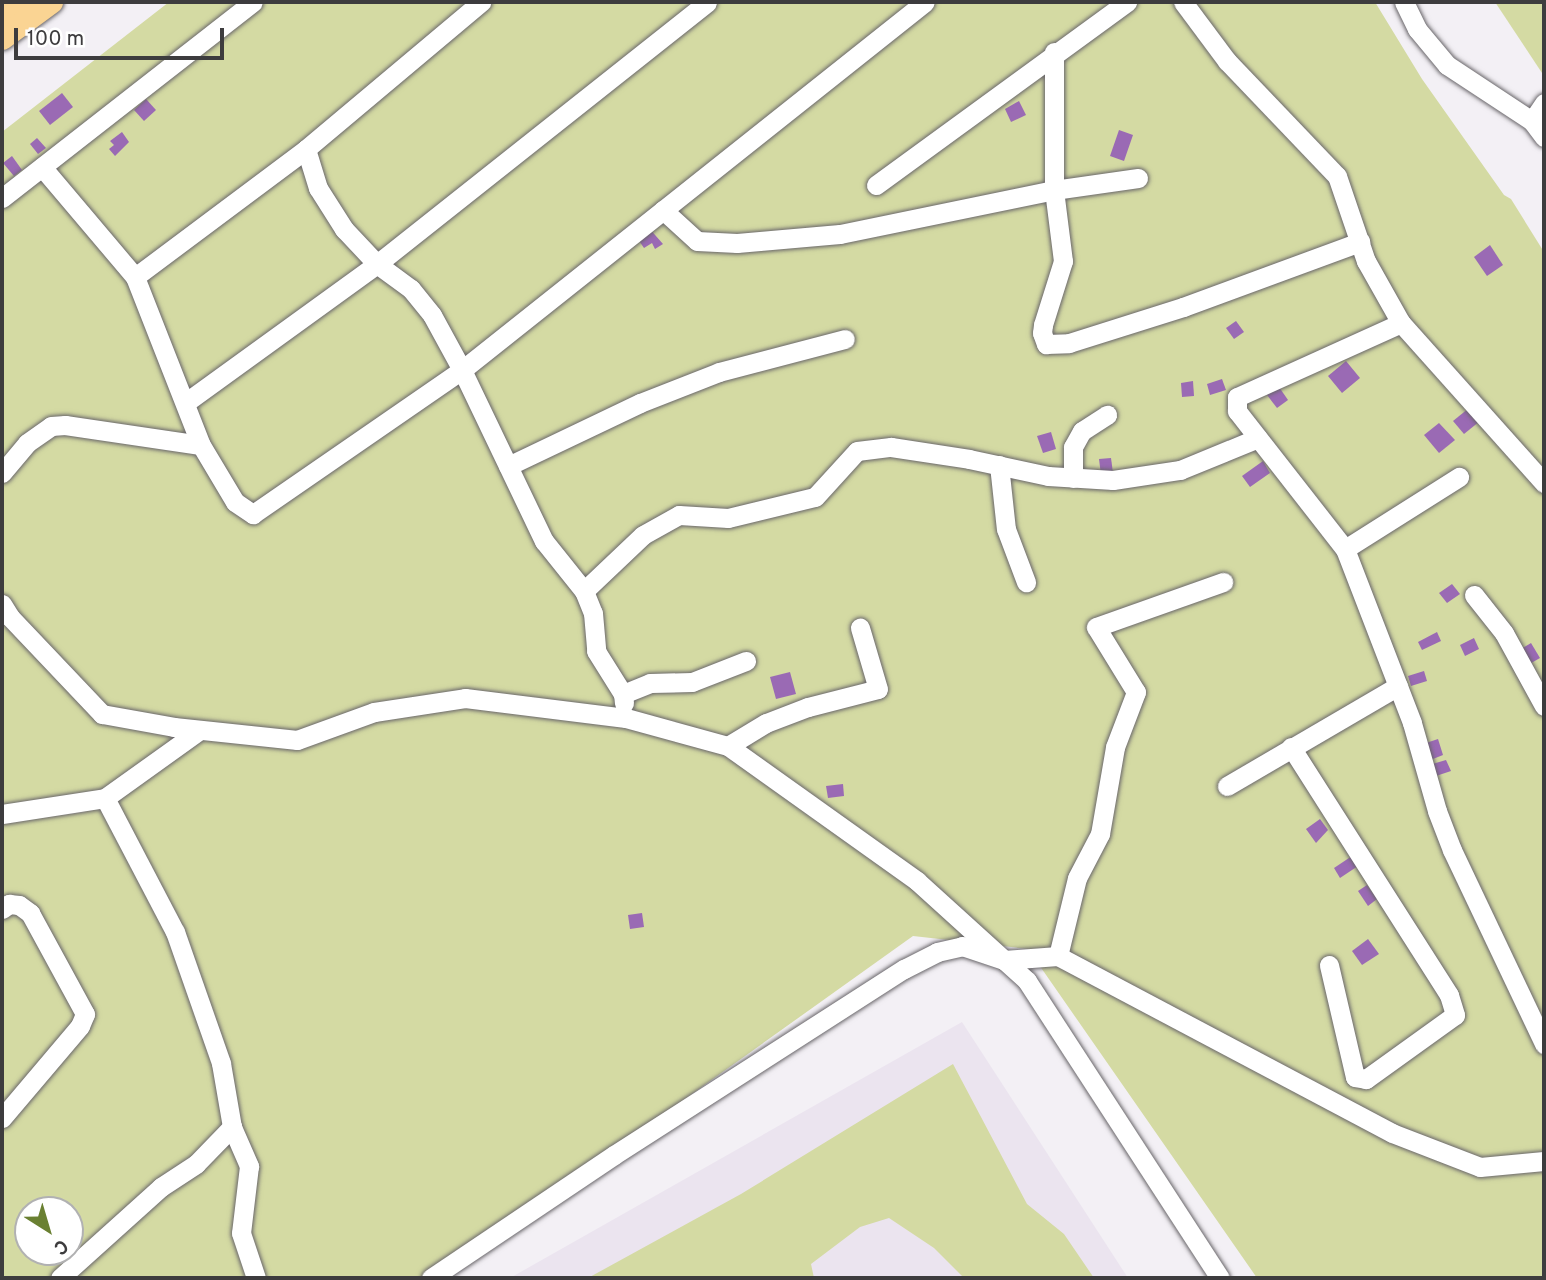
<!DOCTYPE html>
<meta charset="utf-8">
<style>
body{margin:0}
#map{position:relative;width:1546px;height:1280px;overflow:hidden;background:#f3f0f5;font-family:Overpass,sans-serif}
div>[style]{position:absolute}
[style*='--x']{left:calc(var(--x)*1px);top:calc(var(--y)*1px);width:calc(var(--w)*1px);rotate:calc(var(--a)*1deg)}
.built>*{inset:0;background:#ebe4ef}
.green>*{inset:0;background:#d4daa3}
.building>*{inset:0;background:#9a6ab4}
.roads{filter:drop-shadow(0 0 2px #69666a) drop-shadow(0 0 2px #69666a)}
.minor>*{height:19px;margin:-9.5px;padding:0 9.5px;transform-origin:9.5px;border-radius:9.5px;background:#fff}
.major>*{height:24px;margin:-12px;padding:0 12px;transform-origin:12px;border-radius:12px;background:#fad493}
span{translate:-50% -50%;white-space:nowrap;text-align:center;line-height:1.15;-webkit-text-stroke:7px #fff;paint-order:stroke}
.frame{position:absolute;inset:0;border:4px solid #3d3c3e;pointer-events:none}
.north{position:absolute;left:14px;top:1196px;width:70px;height:70px;box-sizing:border-box;background:#fff;border:2px solid #b1b1b2;border-radius:50%;rotate:143deg;font-size:19px;font-weight:700;line-height:28px;text-align:center;color:#3d3c3e}
.north::after{content:'';display:block;margin:auto;width:24px;height:32px;background:#6a8032;clip-path:polygon(50% 0,100% 100%,50% 72%,0 100%)}
.scale{position:absolute;left:14px;top:28px;width:210px;height:32px;box-sizing:border-box;border:4px solid #3d3c3e;border-top:0;padding-left:9px;font-size:21px;line-height:24px;white-space:nowrap;color:#3d3c3e;-webkit-text-stroke:5px #fff;paint-order:stroke}
</style>
<div id="map">
<div class="built">
<i style="clip-path:polygon(962px 1022px,1128px 1278px,510px 1278px)"></i>
</div>
<div class="green">
<i style="clip-path:polygon(evenodd,169px 2px,1375px 2px,1422px 79px,1504px 195px,1511px 199px,1544px 252px,1544px 1278px,1257px 1278px,1028px 949px,913px 936px,458px 1261px,427px 1278px,2px 1278px,2px 822px,86px 812px,2px 817px,2px 132px,169px 2px,28px 1210px,70px 1210px,70px 1252px,28px 1252px,28px 1210px)"></i>
<i style="clip-path:polygon(1495px 2px,1544px 2px,1544px 76px)"></i>
<i style="clip-path:polygon(953px 1064px,1027px 1204px,1064px 1234px,1094px 1278px,964px 1278px,934px 1248px,889px 1218px,860px 1227px,811px 1264px,814px 1278px,588px 1278px,741px 1194px)"></i>
</div>
<div class="building">
<i style="clip-path:polygon(62px 93px,73px 107px,50px 125px,39px 111px)"></i>
<i style="clip-path:polygon(146px 99px,156px 110px,144px 121px,134px 110px)"></i>
<i style="clip-path:polygon(1019px 101px,1026px 115px,1011px 122px,1005px 109px)"></i>
<i style="clip-path:polygon(1119px 130px,1133px 135px,1124px 161px,1110px 156px)"></i>
<i style="clip-path:polygon(122px 132px,129px 142px,115px 156px,109px 149px,114px 145px,110px 141px)"></i>
<i style="clip-path:polygon(37px 138px,46px 148px,38px 154px,30px 144px)"></i>
<i style="clip-path:polygon(12px 156px,22px 170px,14px 176px,3px 163px)"></i>
<i style="clip-path:polygon(648px 227px,663px 244px,655px 249px,652px 243px,644px 248px,635px 235px)"></i>
<i style="clip-path:polygon(1490px 245px,1503px 265px,1487px 276px,1474px 257px)"></i>
<i style="clip-path:polygon(1236px 321px,1244px 332px,1234px 339px,1226px 328px)"></i>
<i style="clip-path:polygon(1346px 361px,1360px 378px,1342px 393px,1328px 376px)"></i>
<i style="clip-path:polygon(1222px 379px,1226px 390px,1210px 395px,1207px 384px)"></i>
<i style="clip-path:polygon(1193px 381px,1194px 396px,1182px 397px,1181px 383px)"></i>
<i style="clip-path:polygon(1279px 387px,1288px 400px,1277px 408px,1267px 395px)"></i>
<i style="clip-path:polygon(1469px 408px,1480px 421px,1464px 434px,1453px 421px)"></i>
<i style="clip-path:polygon(1439px 423px,1455px 440px,1439px 453px,1424px 435px)"></i>
<i style="clip-path:polygon(1051px 432px,1056px 449px,1043px 453px,1037px 436px)"></i>
<i style="clip-path:polygon(1111px 458px,1113px 473px,1101px 475px,1099px 459px)"></i>
<i style="clip-path:polygon(1263px 461px,1270px 473px,1250px 487px,1242px 476px)"></i>
<i style="clip-path:polygon(1452px 584px,1460px 594px,1447px 603px,1439px 593px)"></i>
<i style="clip-path:polygon(1437px 632px,1441px 641px,1422px 650px,1418px 642px)"></i>
<i style="clip-path:polygon(1474px 638px,1479px 649px,1465px 656px,1460px 645px)"></i>
<i style="clip-path:polygon(1531px 643px,1540px 658px,1526px 666px,1518px 651px)"></i>
<i style="clip-path:polygon(1424px 671px,1427px 681px,1411px 686px,1408px 676px)"></i>
<i style="clip-path:polygon(790px 672px,796px 694px,776px 699px,770px 677px)"></i>
<i style="clip-path:polygon(1438px 739px,1443px 755px,1428px 761px,1423px 744px)"></i>
<i style="clip-path:polygon(1446px 760px,1451px 771px,1433px 777px,1429px 765px)"></i>
<i style="clip-path:polygon(843px 784px,844px 796px,828px 798px,826px 786px)"></i>
<i style="clip-path:polygon(1320px 819px,1328px 830px,1316px 843px,1306px 829px)"></i>
<i style="clip-path:polygon(1352px 856px,1358px 866px,1340px 878px,1334px 868px)"></i>
<i style="clip-path:polygon(1367px 885px,1377px 899px,1368px 906px,1358px 891px)"></i>
<i style="clip-path:polygon(642px 913px,644px 927px,630px 929px,628px 915px)"></i>
<i style="clip-path:polygon(1368px 939px,1379px 954px,1362px 965px,1352px 951px)"></i>
</div>
<div class="roads">
<div class="minor">
<i style="--x:1183;--y:2;--w:74;--a:53.3"></i>
<i style="--x:1227;--y:61;--w:159;--a:46.3"></i>
<i style="--x:1337;--y:176;--w:90;--a:71.2"></i>
<i style="--x:1366;--y:261;--w:71;--a:60.6"></i>
<i style="--x:1401;--y:323;--w:215;--a:48.2"></i>
<i style="--x:1404;--y:2;--w:30;--a:64"></i>
<i style="--x:1417;--y:29;--w:47;--a:50.2"></i>
<i style="--x:1447;--y:65;--w:102;--a:33.4"></i>
<i style="--x:1532;--y:121;--w:20;--a:53"></i>
<i style="--x:1532;--y:121;--w:22;--a:-56"></i>
<i style="--x:306;--y:149;--w:41;--a:72.9"></i>
<i style="--x:318;--y:188;--w:49;--a:57.6"></i>
<i style="--x:344;--y:229;--w:48;--a:46.7"></i>
<i style="--x:377;--y:264;--w:42;--a:36.3"></i>
<i style="--x:411;--y:289;--w:33;--a:51"></i>
<i style="--x:432;--y:315;--w:63;--a:61.4"></i>
<i style="--x:462;--y:370;--w:190;--a:64.4"></i>
<i style="--x:544;--y:541;--w:64;--a:51.3"></i>
<i style="--x:584;--y:591;--w:24;--a:68"></i>
<i style="--x:593;--y:613;--w:38;--a:85"></i>
<i style="--x:596;--y:651;--w:51;--a:57.9"></i>
<i style="--x:42;--y:167;--w:144;--a:49.8"></i>
<i style="--x:135;--y:277;--w:180;--a:68.6"></i>
<i style="--x:201;--y:445;--w:66;--a:59.2"></i>
<i style="--x:235;--y:502;--w:22;--a:34"></i>
<i style="--x:253;--y:514;--w:254;--a:-34.6"></i>
<i style="--x:462;--y:370;--w:591;--a:-38.48"></i>
<i style="--x:1138;--y:178;--w:85;--a:171.9"></i>
<i style="--x:1054;--y:190;--w:72;--a:82.8"></i>
<i style="--x:1063;--y:261;--w:67;--a:107.4"></i>
<i style="--x:1043;--y:325;--w:8;--a:97"></i>
<i style="--x:1042;--y:333;--w:12;--a:70"></i>
<i style="--x:1046;--y:344;--w:23;--a:-2"></i>
<i style="--x:1069;--y:343;--w:120;--a:-17.5"></i>
<i style="--x:1183;--y:307;--w:189;--a:-20.2"></i>
<i style="--x:876;--y:185;--w:311;--a:-36.1"></i>
<i style="--x:2;--y:198;--w:318;--a:-38"></i>
<i style="--x:663;--y:210;--w:46;--a:42.4"></i>
<i style="--x:697;--y:241;--w:40;--a:2.9"></i>
<i style="--x:737;--y:243;--w:103;--a:-5"></i>
<i style="--x:840;--y:234;--w:218;--a:-11.6"></i>
<i style="--x:1054;--y:190;--w:138;--a:-90"></i>
<i style="--x:135;--y:277;--w:214;--a:-36.8"></i>
<i style="--x:306;--y:149;--w:229;--a:-40"></i>
<i style="--x:1401;--y:323;--w:180;--a:155.7"></i>
<i style="--x:1237;--y:397;--w:14;--a:90"></i>
<i style="--x:1237;--y:411;--w:175;--a:52"></i>
<i style="--x:1345;--y:549;--w:186;--a:68.9"></i>
<i style="--x:1412;--y:723;--w:91;--a:74.1"></i>
<i style="--x:1437;--y:811;--w:42;--a:69"></i>
<i style="--x:1452;--y:850;--w:215;--a:64.6"></i>
<i style="--x:185;--y:403;--w:237;--a:-35.9"></i>
<i style="--x:377;--y:264;--w:421;--a:-38.4"></i>
<i style="--x:999;--y:465;--w:64;--a:83.8"></i>
<i style="--x:1006;--y:529;--w:57;--a:69.3"></i>
<i style="--x:508;--y:466;--w:146;--a:-25.5"></i>
<i style="--x:640;--y:403;--w:85;--a:-21.4"></i>
<i style="--x:719;--y:372;--w:130;--a:-14.7"></i>
<i style="--x:2;--y:473;--w:39;--a:-50"></i>
<i style="--x:27;--y:443;--w:29;--a:-35"></i>
<i style="--x:51;--y:426;--w:14;--a:-4"></i>
<i style="--x:65;--y:425;--w:137;--a:8.4"></i>
<i style="--x:1073;--y:478;--w:31;--a:-90"></i>
<i style="--x:1073;--y:447;--w:18;--a:-61"></i>
<i style="--x:1082;--y:431;--w:30;--a:-33"></i>
<i style="--x:1345;--y:549;--w:135;--a:-32.3"></i>
<i style="--x:584;--y:591;--w:81;--a:-43.5"></i>
<i style="--x:643;--y:535;--w:41;--a:-29.1"></i>
<i style="--x:679;--y:515;--w:49;--a:3.5"></i>
<i style="--x:728;--y:518;--w:89;--a:-13.6"></i>
<i style="--x:815;--y:497;--w:62;--a:-47.6"></i>
<i style="--x:857;--y:451;--w:34;--a:-7"></i>
<i style="--x:891;--y:447;--w:79;--a:8.7"></i>
<i style="--x:969;--y:459;--w:81;--a:12.1"></i>
<i style="--x:1048;--y:476;--w:65;--a:3.5"></i>
<i style="--x:1113;--y:480;--w:68;--a:-8.5"></i>
<i style="--x:1180;--y:470;--w:84;--a:-22.3"></i>
<i style="--x:1474;--y:595;--w:48;--a:51.7"></i>
<i style="--x:1504;--y:633;--w:83;--a:61.3"></i>
<i style="--x:2;--y:604;--w:15;--a:58"></i>
<i style="--x:10;--y:617;--w:134;--a:46.5"></i>
<i style="--x:102;--y:714;--w:73;--a:10.2"></i>
<i style="--x:174;--y:727;--w:124;--a:6"></i>
<i style="--x:297;--y:740;--w:82;--a:-20"></i>
<i style="--x:374;--y:712;--w:92;--a:-8.7"></i>
<i style="--x:465;--y:698;--w:162;--a:7.1"></i>
<i style="--x:626;--y:718;--w:106;--a:15.4"></i>
<i style="--x:728;--y:746;--w:232;--a:35.5"></i>
<i style="--x:917;--y:881;--w:118;--a:42.2"></i>
<i style="--x:1004;--y:960;--w:54;--a:-4.2"></i>
<i style="--x:1058;--y:956;--w:378;--a:27.9"></i>
<i style="--x:1392;--y:1133;--w:94;--a:21.1"></i>
<i style="--x:1480;--y:1167;--w:64;--a:-5.4"></i>
<i style="--x:624;--y:703;--w:9;--a:-96"></i>
<i style="--x:623;--y:694;--w:29;--a:-22"></i>
<i style="--x:650;--y:683;--w:42;--a:-1.4"></i>
<i style="--x:692;--y:682;--w:58;--a:-21.3"></i>
<i style="--x:728;--y:746;--w:44;--a:-31.2"></i>
<i style="--x:766;--y:723;--w:45;--a:-20.9"></i>
<i style="--x:808;--y:707;--w:72;--a:-14.4"></i>
<i style="--x:878;--y:689;--w:64;--a:-106.4"></i>
<i style="--x:1291;--y:747;--w:294;--a:57.5"></i>
<i style="--x:1449;--y:995;--w:21;--a:73"></i>
<i style="--x:1455;--y:1015;--w:110;--a:144.3"></i>
<i style="--x:1366;--y:1079;--w:11;--a:-170"></i>
<i style="--x:1355;--y:1077;--w:115;--a:-103.1"></i>
<i style="--x:1227;--y:786;--w:198;--a:-30.3"></i>
<i style="--x:2;--y:814;--w:104;--a:-8.8"></i>
<i style="--x:105;--y:798;--w:117;--a:-35.6"></i>
<i style="--x:2;--y:909;--w:9;--a:-36"></i>
<i style="--x:9;--y:904;--w:10;--a:6"></i>
<i style="--x:19;--y:905;--w:14;--a:36"></i>
<i style="--x:30;--y:913;--w:115;--a:61.4"></i>
<i style="--x:85;--y:1014;--w:13;--a:113"></i>
<i style="--x:80;--y:1026;--w:121;--a:130.3"></i>
<i style="--x:1058;--y:956;--w:80;--a:-76.3"></i>
<i style="--x:1077;--y:878;--w:50;--a:-62.4"></i>
<i style="--x:1100;--y:834;--w:88;--a:-80.2"></i>
<i style="--x:1115;--y:747;--w:59;--a:-69.1"></i>
<i style="--x:1136;--y:692;--w:76;--a:-121.6"></i>
<i style="--x:1096;--y:627;--w:135;--a:-19.5"></i>
<i style="--x:232;--y:1127;--w:43;--a:66.4"></i>
<i style="--x:249;--y:1166;--w:67;--a:96.8"></i>
<i style="--x:241;--y:1233;--w:47;--a:71.6"></i>
<i style="--x:60;--y:1278;--w:136;--a:-42"></i>
<i style="--x:161;--y:1187;--w:42;--a:-33.3"></i>
<i style="--x:196;--y:1164;--w:52;--a:-45.8"></i>
<i style="--x:232;--y:1127;--w:65;--a:-99.8"></i>
<i style="--x:221;--y:1063;--w:139;--a:-109.3"></i>
<i style="--x:175;--y:932;--w:151;--a:-117.6"></i>
<i style="--x:431;--y:1278;--w:220;--a:-33.9"></i>
<i style="--x:614;--y:1155;--w:345;--a:-32.7"></i>
<i style="--x:904;--y:969;--w:37;--a:-27"></i>
<i style="--x:937;--y:952;--w:26;--a:-13"></i>
<i style="--x:962;--y:946;--w:44;--a:18.4"></i>
<i style="--x:1004;--y:960;--w:31;--a:42"></i>
<i style="--x:1027;--y:981;--w:354;--a:57"></i>
</div>
<div class="major">
<i style="--x:2;--y:13;--w:19;--a:-36"></i>
<i style="--x:2;--y:38;--w:61;--a:-36.3"></i>
</div>
</div>
<div class="frame"></div>
<div class="north">С</div>
<div class="scale">100 m</div>
</div>
